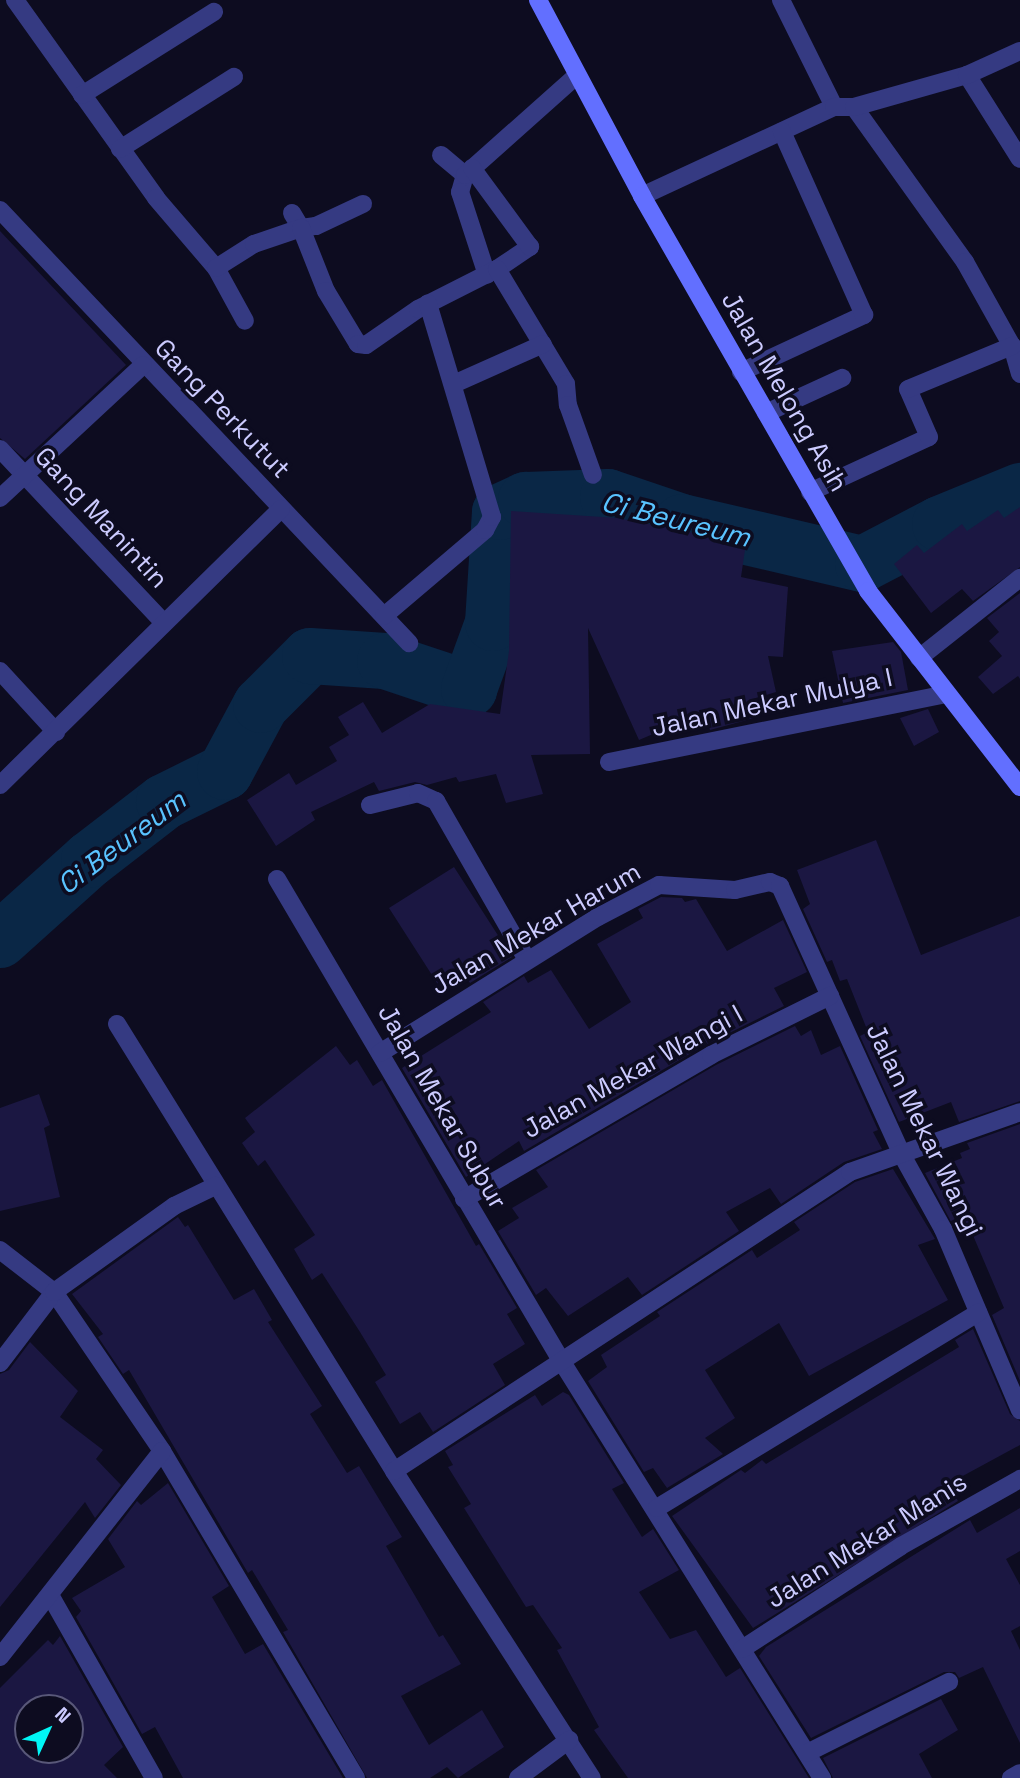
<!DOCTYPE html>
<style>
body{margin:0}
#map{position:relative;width:1020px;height:1778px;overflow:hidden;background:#0d0c20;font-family:"Space Grotesk",sans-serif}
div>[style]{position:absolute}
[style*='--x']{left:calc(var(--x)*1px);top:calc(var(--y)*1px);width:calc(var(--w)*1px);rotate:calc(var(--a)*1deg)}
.river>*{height:56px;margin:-28px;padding:0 28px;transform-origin:28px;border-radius:28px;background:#0a2746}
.building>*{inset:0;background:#1b1742}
.minor>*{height:18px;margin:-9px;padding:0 9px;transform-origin:9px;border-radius:9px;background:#353a82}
.secondary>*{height:18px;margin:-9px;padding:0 9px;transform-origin:9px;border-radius:9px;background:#626fff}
span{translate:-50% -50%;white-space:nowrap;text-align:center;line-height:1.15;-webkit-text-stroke:7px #0d0c20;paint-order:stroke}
.street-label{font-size:26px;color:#cccbff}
.water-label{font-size:28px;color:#59c3ff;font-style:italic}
.north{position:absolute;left:14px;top:1694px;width:70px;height:70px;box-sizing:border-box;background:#0d0c20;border:2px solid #595879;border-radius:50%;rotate:45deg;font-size:19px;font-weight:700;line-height:28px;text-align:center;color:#cccbff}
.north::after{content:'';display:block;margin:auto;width:24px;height:32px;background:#00f6f6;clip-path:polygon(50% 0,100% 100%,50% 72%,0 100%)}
</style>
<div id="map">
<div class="river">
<i style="--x:0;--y:940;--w:120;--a:-42"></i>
<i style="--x:89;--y:860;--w:95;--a:-37.7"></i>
<i style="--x:164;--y:802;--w:68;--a:-26.2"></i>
<i style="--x:225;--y:772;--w:76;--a:-61.8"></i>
<i style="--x:261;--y:705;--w:69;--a:-45"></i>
<i style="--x:310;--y:656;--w:75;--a:3.8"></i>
<i style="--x:385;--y:661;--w:89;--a:18.4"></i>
<i style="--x:469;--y:689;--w:70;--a:-70"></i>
<i style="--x:493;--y:623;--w:111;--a:-86.4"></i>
<i style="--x:500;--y:512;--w:29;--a:-25"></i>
<i style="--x:526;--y:500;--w:82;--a:-2.1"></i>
<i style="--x:608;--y:497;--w:78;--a:18.7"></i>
<i style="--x:682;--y:522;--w:186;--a:13.1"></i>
<i style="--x:863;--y:564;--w:87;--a:-27.5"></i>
<i style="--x:940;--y:524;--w:87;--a:-22.4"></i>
</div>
<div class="building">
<i style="clip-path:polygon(0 231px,126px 365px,25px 459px,0 438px)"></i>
<i style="clip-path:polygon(1020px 507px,1020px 567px,973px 601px,962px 589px,931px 613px,894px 564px,917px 545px,924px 553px,962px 524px,967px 531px,998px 510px,1004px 518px)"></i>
<i style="clip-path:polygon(511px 511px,618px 518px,746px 543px,741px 577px,788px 587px,783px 657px,768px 656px,776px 692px,749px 700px,754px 718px,710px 730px,705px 712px,639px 740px,588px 628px,590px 754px,531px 755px,543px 794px,506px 803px,496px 774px,459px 782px,456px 777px,427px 785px,415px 782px,379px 791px,374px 782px,311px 812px,315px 820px,276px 846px,247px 800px,289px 773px,296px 785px,337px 761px,329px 747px,349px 735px,338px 717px,363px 702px,382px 733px,430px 704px,500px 714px,509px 651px)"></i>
<i style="clip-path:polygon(1020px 593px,1020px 679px,1018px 676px,993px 694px,978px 677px,1002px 656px,989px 641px,999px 632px,987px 618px)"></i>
<i style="clip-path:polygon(893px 642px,901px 652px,908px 690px,843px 703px,832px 651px)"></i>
<i style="clip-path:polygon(928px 709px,939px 732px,914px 746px,900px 718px)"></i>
<i style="clip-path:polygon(876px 840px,921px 955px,1020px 916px,1020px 1101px,959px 1122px,951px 1102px,899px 1122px,860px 1036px,868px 1032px,847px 979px,840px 981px,832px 960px,827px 962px,803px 909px,810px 904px,797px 870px)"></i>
<i style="clip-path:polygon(454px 867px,512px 957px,470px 983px,462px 972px,439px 986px,389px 908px)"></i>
<i style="clip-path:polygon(661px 897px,682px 898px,685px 902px,696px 899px,727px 951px,783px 920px,807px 972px,774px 988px,784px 1006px,705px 1045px,524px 1151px,519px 1141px,466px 1177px,402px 1068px,491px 1012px,483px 1002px,524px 976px,528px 983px,551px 970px,589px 1029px,631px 1002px,597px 944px,643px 918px,638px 909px)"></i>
<i style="clip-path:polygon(795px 1026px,801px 1036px,811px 1030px,821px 1055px,840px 1046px,878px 1130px,873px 1132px,882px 1149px,844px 1162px,781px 1204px,770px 1188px,726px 1212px,739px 1231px,642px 1295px,628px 1277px,568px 1316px,546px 1288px,536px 1295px,498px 1231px,519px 1218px,512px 1208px,548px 1187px,536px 1170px,716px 1065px)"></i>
<i style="clip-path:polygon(336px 1046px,350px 1065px,357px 1060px,373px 1086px,382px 1080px,476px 1246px,479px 1244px,517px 1308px,507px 1314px,525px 1344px,493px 1364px,505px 1385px,433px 1432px,420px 1412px,400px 1424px,375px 1382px,386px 1375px,360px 1332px,322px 1273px,312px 1280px,294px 1249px,315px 1235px,265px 1160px,258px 1166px,242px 1143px,255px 1132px,245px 1118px)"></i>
<i style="clip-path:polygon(39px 1094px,50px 1125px,44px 1128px,60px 1197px,0 1211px,0 1108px)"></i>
<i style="clip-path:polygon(1020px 1124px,1020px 1381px,992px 1315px,1004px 1308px,969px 1226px,956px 1231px,925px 1173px,962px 1158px,960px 1153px,970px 1149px,967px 1143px)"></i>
<i style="clip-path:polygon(893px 1169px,935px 1239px,918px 1245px,948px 1300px,809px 1376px,779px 1323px,705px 1370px,735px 1418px,705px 1438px,723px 1454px,667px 1488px,653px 1468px,644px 1472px,588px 1381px,607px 1367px,601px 1355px,660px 1316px,657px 1312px,752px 1250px,757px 1258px,800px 1230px,794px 1222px,855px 1182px)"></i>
<i style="clip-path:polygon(178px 1217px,185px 1227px,188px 1225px,234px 1300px,254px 1289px,272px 1320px,268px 1322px,322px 1406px,310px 1414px,347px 1473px,359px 1466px,402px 1537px,386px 1546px,439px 1637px,443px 1635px,461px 1664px,401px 1696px,429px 1745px,482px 1710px,504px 1747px,458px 1778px,447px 1767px,430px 1778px,367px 1778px,283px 1632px,288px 1630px,252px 1570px,248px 1573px,129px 1370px,123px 1374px,98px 1337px,103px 1334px,72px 1294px)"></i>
<i style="clip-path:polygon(973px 1329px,1010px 1414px,1020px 1421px,1020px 1445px,948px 1484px,958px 1501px,753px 1628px,672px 1516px,741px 1470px,745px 1473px,762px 1460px,766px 1464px,959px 1347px,955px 1340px)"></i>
<i style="clip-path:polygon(30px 1342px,78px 1391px,60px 1417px,103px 1450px,96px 1459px,121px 1485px,95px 1518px,85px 1502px,0 1607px,0 1374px,9px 1370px)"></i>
<i style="clip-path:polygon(563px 1392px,569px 1395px,624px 1483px,612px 1489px,642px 1537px,653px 1529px,679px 1570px,639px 1592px,670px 1639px,696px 1630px,726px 1677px,740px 1668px,809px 1778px,628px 1778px,594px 1730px,599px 1727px,557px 1650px,562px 1648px,533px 1605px,526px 1607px,464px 1508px,471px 1504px,448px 1467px,453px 1465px,445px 1451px,535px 1395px,542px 1406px)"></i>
<i style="clip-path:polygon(168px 1483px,229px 1586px,212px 1597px,245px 1654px,263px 1644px,343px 1778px,183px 1778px,155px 1727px,142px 1734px,76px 1617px,81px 1611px,72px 1598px,125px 1567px,108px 1539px,137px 1501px,141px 1505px)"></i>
<i style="clip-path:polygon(1020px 1508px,1020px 1551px,1006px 1559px,1020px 1585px,1020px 1626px,1011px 1631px,1020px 1650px,1020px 1743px,983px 1667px,959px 1678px,955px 1672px,944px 1672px,811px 1738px,759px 1656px,766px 1647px,970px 1520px,977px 1533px)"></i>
<i style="clip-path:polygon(evenodd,60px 1636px,123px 1747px,104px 1765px,117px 1778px,0 1778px,0 1688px,48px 1640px,53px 1645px,60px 1636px,28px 1708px,70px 1708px,70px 1750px,28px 1750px,28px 1708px)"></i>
<i style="clip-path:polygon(941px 1699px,958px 1730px,919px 1754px,932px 1778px,833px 1778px,823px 1758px)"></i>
</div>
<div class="minor">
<i style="--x:15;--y:0;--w:243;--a:54.5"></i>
<i style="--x:156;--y:198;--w:92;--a:49.4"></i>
<i style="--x:216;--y:268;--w:60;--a:61.3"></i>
<i style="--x:781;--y:0;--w:119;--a:63.6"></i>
<i style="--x:967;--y:75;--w:99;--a:57.8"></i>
<i style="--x:82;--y:95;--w:156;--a:-32.2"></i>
<i style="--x:854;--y:107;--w:191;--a:54.4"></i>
<i style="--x:965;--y:262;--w:96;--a:60.8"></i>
<i style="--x:1012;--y:346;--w:29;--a:74"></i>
<i style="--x:120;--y:149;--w:135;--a:-32.3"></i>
<i style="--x:441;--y:155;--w:31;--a:40"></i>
<i style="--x:465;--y:175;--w:18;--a:106"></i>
<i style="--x:460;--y:192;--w:87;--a:72"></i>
<i style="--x:465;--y:175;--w:149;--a:-41.7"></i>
<i style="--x:642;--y:196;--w:212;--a:-24.9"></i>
<i style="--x:834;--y:107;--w:20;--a:0"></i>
<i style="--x:854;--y:107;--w:117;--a:-15.8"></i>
<i style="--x:967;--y:75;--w:58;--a:-24.4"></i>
<i style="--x:0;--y:210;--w:596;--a:46.63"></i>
<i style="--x:292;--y:213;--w:17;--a:59"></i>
<i style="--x:301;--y:228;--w:15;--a:-8"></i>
<i style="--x:316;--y:226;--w:52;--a:-25.1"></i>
<i style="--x:216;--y:268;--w:45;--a:-32.3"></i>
<i style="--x:254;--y:244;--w:50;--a:-18.8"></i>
<i style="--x:301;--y:228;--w:68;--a:68.4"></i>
<i style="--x:326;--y:291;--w:62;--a:58.9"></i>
<i style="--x:358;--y:344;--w:8;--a:7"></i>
<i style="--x:366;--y:345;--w:63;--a:-34.7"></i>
<i style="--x:418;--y:309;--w:89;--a:-26.9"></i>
<i style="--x:497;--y:269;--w:40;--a:-34"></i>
<i style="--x:530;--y:247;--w:98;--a:-126.3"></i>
<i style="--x:497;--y:269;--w:134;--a:59"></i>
<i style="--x:566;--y:384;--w:21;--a:85"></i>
<i style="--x:568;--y:405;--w:74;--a:70.3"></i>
<i style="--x:741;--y:372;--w:136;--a:-24.9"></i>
<i style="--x:864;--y:315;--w:201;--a:-114.1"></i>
<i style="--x:456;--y:383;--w:95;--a:-24.1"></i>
<i style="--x:766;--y:413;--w:84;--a:-24.7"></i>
<i style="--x:0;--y:449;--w:239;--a:46.7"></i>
<i style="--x:810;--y:492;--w:131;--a:-24.8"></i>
<i style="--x:929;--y:437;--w:52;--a:-113.6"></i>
<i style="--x:908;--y:389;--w:113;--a:-22.5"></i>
<i style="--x:0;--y:498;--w:195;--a:-42.9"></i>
<i style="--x:384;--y:616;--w:133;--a:-40.4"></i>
<i style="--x:485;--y:530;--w:15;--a:-62"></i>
<i style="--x:492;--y:517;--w:223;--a:-106.7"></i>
<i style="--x:919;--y:658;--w:129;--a:-38.4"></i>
<i style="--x:0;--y:671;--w:83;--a:47.4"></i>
<i style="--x:609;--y:762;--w:343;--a:-11.4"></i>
<i style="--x:0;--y:785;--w:394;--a:-44.5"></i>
<i style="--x:370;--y:805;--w:49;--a:-14"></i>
<i style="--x:418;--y:793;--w:20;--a:24"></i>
<i style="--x:436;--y:801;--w:183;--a:60.2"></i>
<i style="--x:277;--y:879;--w:561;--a:59.46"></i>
<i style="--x:562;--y:1362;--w:491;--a:58"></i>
<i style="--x:117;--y:1024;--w:526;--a:58.21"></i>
<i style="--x:394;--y:1471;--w:365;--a:57.2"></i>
<i style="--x:380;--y:1053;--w:257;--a:-32"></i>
<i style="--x:598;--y:917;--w:69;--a:-27.7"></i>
<i style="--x:659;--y:885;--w:76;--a:3.8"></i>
<i style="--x:735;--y:890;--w:36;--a:-13"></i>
<i style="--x:770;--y:882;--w:11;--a:22"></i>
<i style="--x:780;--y:886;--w:295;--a:65.6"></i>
<i style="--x:902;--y:1155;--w:85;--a:61"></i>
<i style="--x:943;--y:1229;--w:197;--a:67"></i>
<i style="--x:464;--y:1199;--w:286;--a:-30.2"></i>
<i style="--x:711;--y:1055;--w:133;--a:-26.4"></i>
<i style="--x:0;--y:1250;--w:68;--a:37.9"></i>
<i style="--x:54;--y:1292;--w:192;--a:55.8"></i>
<i style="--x:162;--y:1451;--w:380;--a:59.3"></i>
<i style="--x:0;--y:1363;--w:89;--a:-52.7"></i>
<i style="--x:54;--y:1292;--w:148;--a:-35.6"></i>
<i style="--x:174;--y:1206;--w:46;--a:-26"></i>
<i style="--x:394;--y:1471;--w:545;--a:-33.25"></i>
<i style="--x:850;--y:1172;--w:180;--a:-19.4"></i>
<i style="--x:657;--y:1508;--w:376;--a:-31.3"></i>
<i style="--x:50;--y:1595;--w:210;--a:60.4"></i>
<i style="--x:742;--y:1649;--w:189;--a:-32.9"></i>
<i style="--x:901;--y:1546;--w:137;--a:-29.4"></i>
<i style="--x:0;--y:1657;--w:262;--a:-51.8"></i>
<i style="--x:807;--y:1753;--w:159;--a:-26.6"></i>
<i style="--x:518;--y:1778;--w:64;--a:-36.7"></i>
<i style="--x:1011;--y:1778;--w:10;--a:-29"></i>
</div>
<div class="secondary">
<i style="--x:538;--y:0;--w:222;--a:62"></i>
<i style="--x:642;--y:196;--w:455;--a:60.2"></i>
<i style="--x:868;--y:591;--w:248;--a:52.2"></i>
</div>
<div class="street-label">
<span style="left:784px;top:392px;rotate:60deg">Jalan Melong Asih</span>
<span style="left:222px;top:409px;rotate:46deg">Gang Perkutut</span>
<span style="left:101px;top:518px;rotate:47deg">Gang Manintin</span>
<span style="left:772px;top:703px;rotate:-12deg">Jalan Mekar Mulya I</span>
<span style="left:536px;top:929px;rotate:-30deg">Jalan Mekar Harum</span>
<span style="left:633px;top:1072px;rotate:-29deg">Jalan Mekar Wangi I</span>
<span style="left:442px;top:1107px;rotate:60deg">Jalan Mekar Subur</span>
<span style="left:924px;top:1130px;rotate:64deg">Jalan Mekar Wangi</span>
<span style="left:867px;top:1541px;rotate:-32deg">Jalan Mekar Manis</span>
</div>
<div class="water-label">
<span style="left:676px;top:519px;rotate:14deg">Ci Beureum</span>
<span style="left:121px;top:842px;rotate:-37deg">Ci Beureum</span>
</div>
<div class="north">N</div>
</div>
